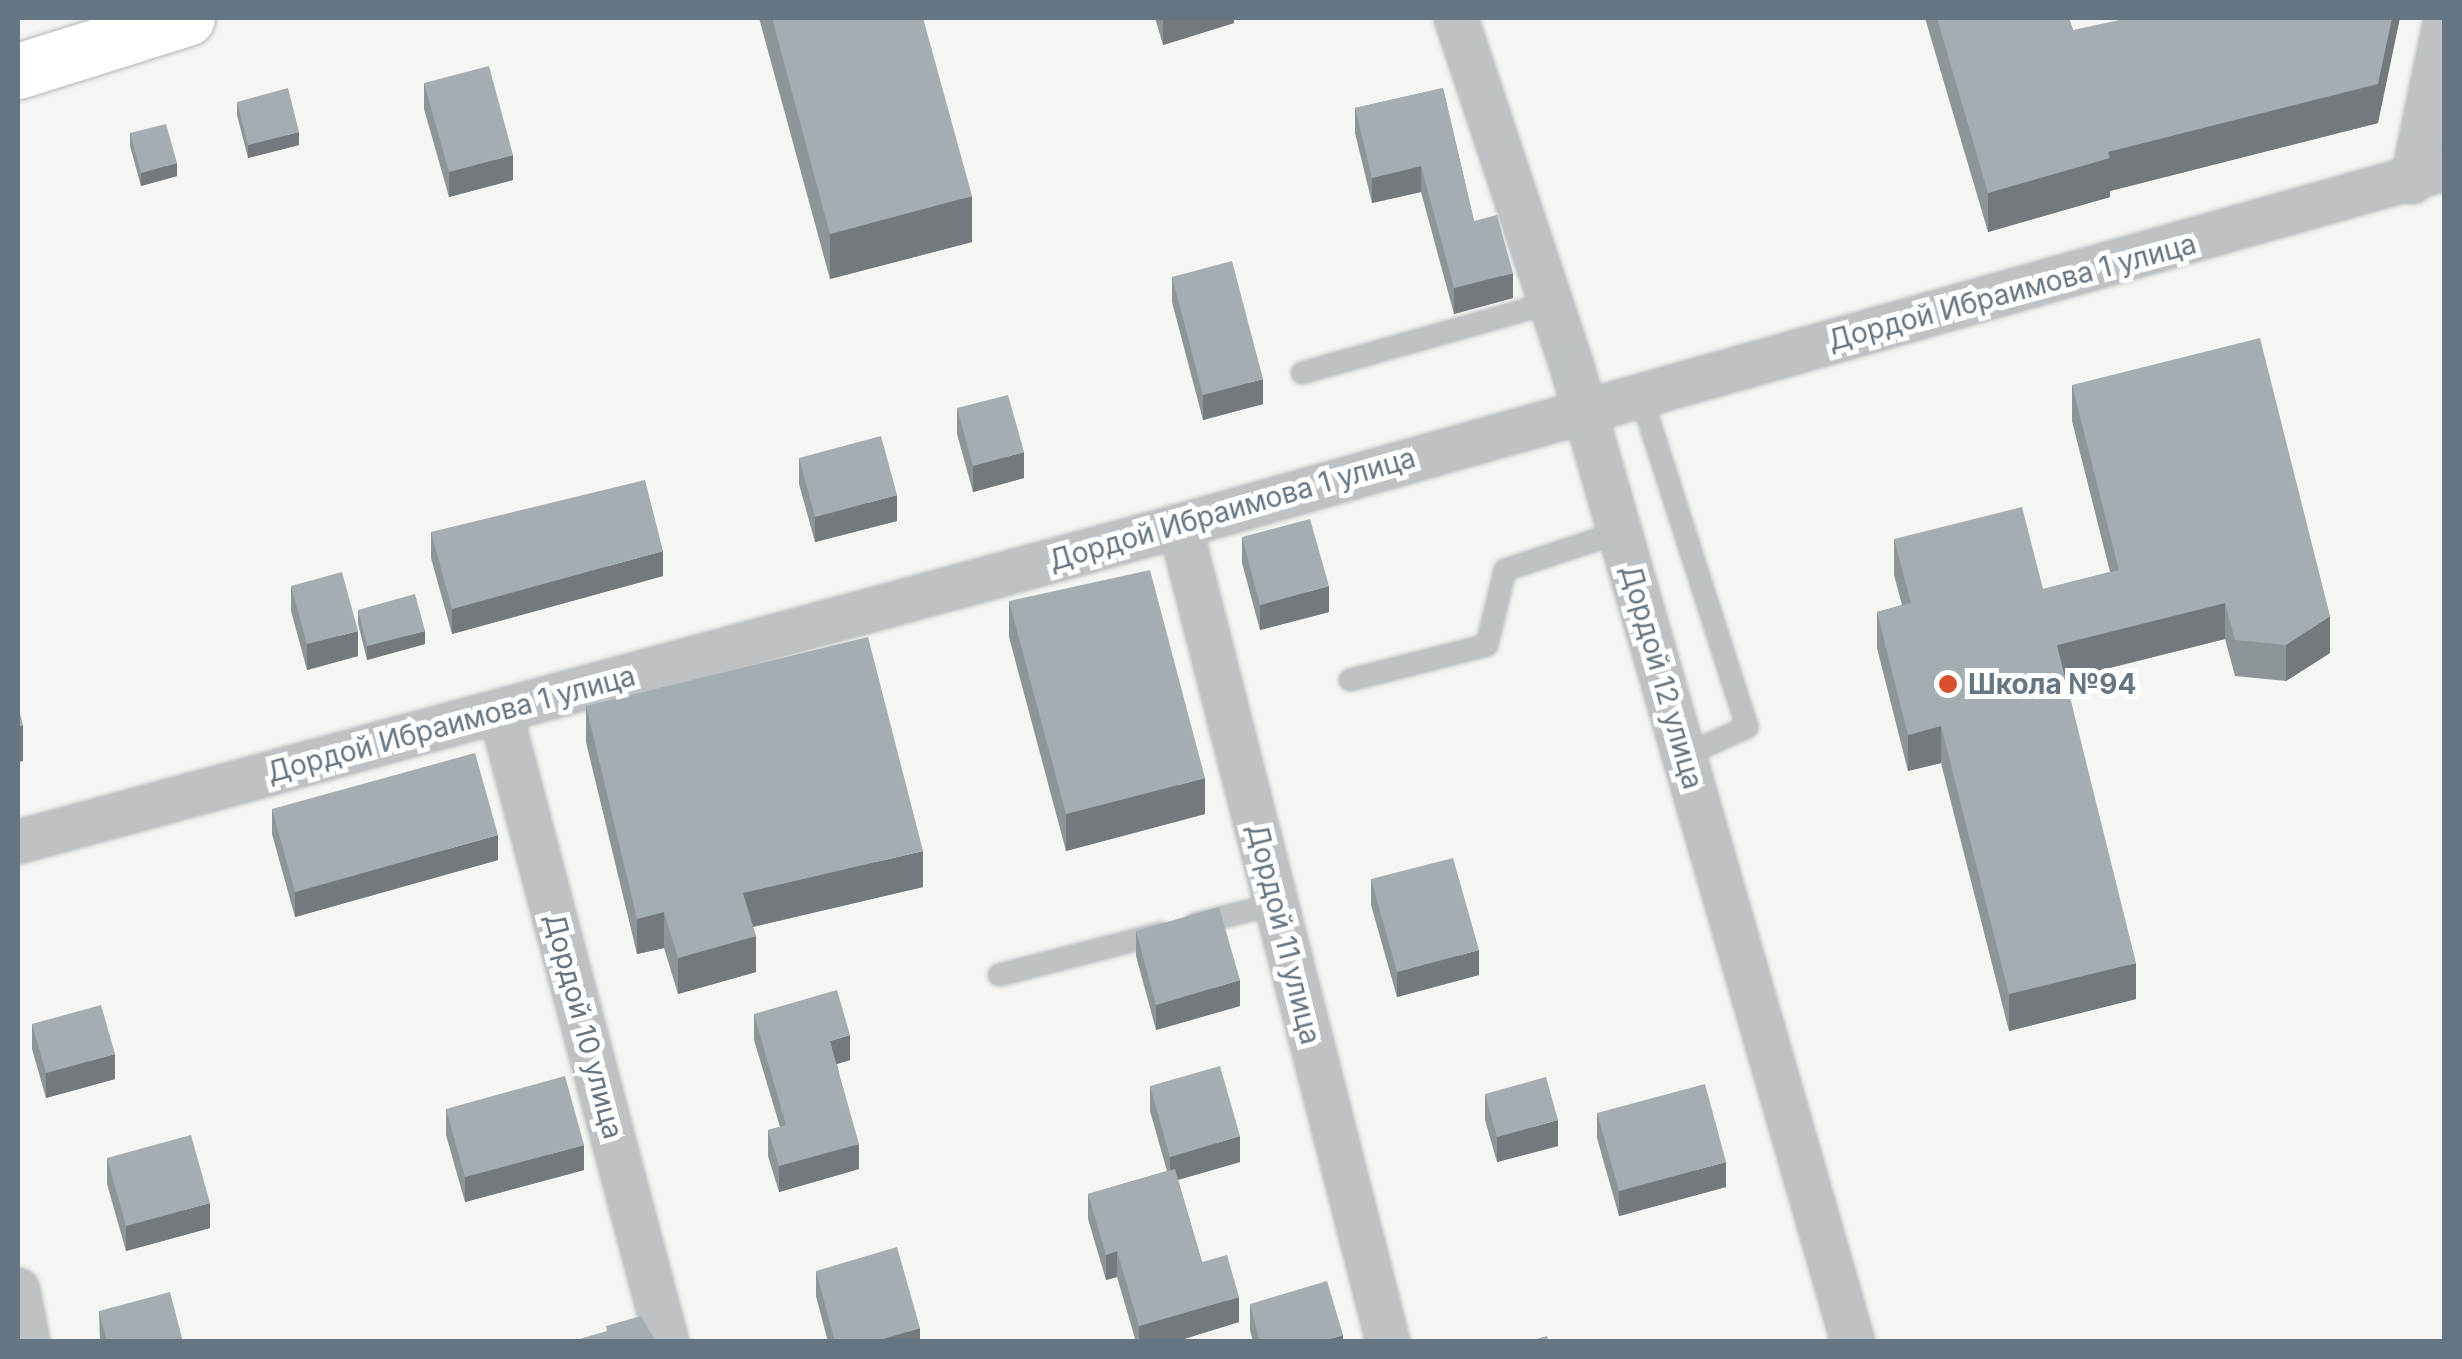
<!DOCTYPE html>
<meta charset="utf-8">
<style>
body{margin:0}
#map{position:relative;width:2462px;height:1359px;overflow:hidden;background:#f5f5f1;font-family:Inter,sans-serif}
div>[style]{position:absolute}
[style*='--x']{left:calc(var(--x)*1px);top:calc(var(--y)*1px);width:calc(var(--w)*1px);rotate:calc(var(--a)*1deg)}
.roads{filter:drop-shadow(0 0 2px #b0b6ba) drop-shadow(0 0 2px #b0b6ba)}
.lane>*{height:20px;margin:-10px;padding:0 10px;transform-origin:10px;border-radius:10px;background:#bec2c5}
.street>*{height:42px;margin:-21px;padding:0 21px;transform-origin:21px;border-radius:21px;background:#bec2c5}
.secondary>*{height:55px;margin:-27.5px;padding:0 27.5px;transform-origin:27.5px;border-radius:27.5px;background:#fff}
.wall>*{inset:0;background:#8d9599}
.shaded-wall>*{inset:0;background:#73797d}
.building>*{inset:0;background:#a4adb2}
.dots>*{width:28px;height:28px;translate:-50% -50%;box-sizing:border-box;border:5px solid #fff;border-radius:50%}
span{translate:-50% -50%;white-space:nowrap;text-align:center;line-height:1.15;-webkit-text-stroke:10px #fff;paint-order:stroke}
.street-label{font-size:28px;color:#657581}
.poi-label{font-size:28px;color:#657581;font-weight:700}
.left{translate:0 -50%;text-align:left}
.frame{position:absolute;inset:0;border:20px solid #657581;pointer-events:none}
</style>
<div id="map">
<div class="roads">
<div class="lane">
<i style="--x:1302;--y:373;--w:258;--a:-15.8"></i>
<i style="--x:1640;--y:393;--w:351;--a:72.2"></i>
<i style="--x:1747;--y:727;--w:69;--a:155.3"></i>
<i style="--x:1350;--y:680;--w:141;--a:-14.3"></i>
<i style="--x:1487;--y:645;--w:77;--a:-76.5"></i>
<i style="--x:1505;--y:570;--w:121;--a:-18.3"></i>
<i style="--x:1195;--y:924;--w:83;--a:-13.9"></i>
<i style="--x:999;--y:975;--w:168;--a:-14.4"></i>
</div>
<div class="street">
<i style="--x:1456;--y:18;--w:371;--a:71.6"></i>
<i style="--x:1573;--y:370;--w:1012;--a:73.93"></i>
<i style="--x:2412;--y:182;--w:158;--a:-78.3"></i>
<i style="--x:1180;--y:526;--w:842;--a:75.7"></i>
<i style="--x:500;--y:711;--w:653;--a:75.18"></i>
<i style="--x:18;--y:842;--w:1204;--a:-15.21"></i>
<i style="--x:1180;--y:526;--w:1313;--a:-15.77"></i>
<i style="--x:18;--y:1290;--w:53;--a:79.1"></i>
</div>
<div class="secondary">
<i style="--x:18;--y:71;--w:177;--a:-17.4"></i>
</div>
</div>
<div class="wall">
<i style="clip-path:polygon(759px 18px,923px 18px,972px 242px,830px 279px)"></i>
<i style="clip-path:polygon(1155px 18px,1234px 18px,1234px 23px,1163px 45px)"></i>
<i style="clip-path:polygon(1925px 18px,2069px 18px,2073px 30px,2378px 123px,2110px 191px,2110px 197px,1988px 232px)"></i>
<i style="clip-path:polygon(424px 83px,513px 180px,449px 197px,424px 109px)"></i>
<i style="clip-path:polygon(1443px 88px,1474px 221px,1513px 298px,1454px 314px,1421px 192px,1372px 203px,1355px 133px,1355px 108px)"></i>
<i style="clip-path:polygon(237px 102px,299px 145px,248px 158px,237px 115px)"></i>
<i style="clip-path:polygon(130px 133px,177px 176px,141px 186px,130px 146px)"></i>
<i style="clip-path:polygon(1172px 277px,1263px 404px,1203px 420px,1172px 302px)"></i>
<i style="clip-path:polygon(2072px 385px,2330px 653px,2286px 681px,2235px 676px,2225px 639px,2066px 679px,2136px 999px,2009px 1031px,1941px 763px,1908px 771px,1877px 648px,1877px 612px,1902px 605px,1894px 575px,1894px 539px,2043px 589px,2110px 572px,2072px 421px)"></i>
<i style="clip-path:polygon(957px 408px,1024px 478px,973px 492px,957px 434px)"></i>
<i style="clip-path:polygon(799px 458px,897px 521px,815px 542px,799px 484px)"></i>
<i style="clip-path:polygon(431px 532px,663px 576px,452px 634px,431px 558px)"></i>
<i style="clip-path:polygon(1242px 537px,1329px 612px,1260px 630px,1242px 563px)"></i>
<i style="clip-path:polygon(291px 586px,358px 656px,307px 670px,291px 611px)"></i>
<i style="clip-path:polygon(1009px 601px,1205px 814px,1066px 851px,1009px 637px)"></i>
<i style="clip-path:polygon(358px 610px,425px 644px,367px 660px,358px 623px)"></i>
<i style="clip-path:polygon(586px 706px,923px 887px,753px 927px,756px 972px,678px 994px,664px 948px,637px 954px,586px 742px)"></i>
<i style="clip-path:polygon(272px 809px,498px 860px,295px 917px,272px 834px)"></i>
<i style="clip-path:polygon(1371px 879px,1479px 975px,1397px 997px,1371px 905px)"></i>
<i style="clip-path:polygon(1136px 931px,1240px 1006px,1156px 1030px,1136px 956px)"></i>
<i style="clip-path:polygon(754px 1014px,850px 1060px,837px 1064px,859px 1169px,779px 1192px,768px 1156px,768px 1130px,780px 1127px,754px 1040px)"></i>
<i style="clip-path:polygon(32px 1024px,115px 1079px,46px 1098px,32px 1049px)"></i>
<i style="clip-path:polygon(1150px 1086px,1240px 1162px,1178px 1180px,1202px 1262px,1239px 1322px,1174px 1342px,1136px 1342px,1117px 1277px,1106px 1280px,1088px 1219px,1088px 1194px,1167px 1171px,1150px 1111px)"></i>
<i style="clip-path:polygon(1485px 1094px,1558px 1146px,1497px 1162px,1485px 1120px)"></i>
<i style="clip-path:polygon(446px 1109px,584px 1170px,465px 1202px,446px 1135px)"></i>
<i style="clip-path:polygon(1597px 1113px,1726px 1187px,1619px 1216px,1597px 1138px)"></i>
<i style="clip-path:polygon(107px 1158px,210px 1228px,126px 1251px,107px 1184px)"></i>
<i style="clip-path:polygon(816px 1271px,920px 1342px,828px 1342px,816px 1296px)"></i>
<i style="clip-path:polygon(1250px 1304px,1343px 1342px,1253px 1342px,1250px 1330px)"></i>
<i style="clip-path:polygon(99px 1311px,183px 1342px,100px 1342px)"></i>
</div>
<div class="shaded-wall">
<i style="clip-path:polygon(1168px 18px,1234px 18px,1234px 23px,1163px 45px,1163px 19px)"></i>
<i style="clip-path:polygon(2392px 18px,2400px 18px,2378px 123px,2110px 191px,2110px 197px,1988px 232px,1988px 193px,2108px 152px)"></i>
<i style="clip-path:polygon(299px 132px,299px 145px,248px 158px,248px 145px)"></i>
<i style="clip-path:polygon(513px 155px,513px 180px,449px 197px,449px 172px)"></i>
<i style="clip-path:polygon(177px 163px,177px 176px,141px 186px,141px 173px)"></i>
<i style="clip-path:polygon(1421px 166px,1421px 192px,1372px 203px,1372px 178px)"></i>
<i style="clip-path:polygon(972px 196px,972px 242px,830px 279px,830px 234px)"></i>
<i style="clip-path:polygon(1513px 273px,1513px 298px,1454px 314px,1454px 288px)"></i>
<i style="clip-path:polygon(1263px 379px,1263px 404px,1203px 420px,1203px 395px)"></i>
<i style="clip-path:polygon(1024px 452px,1024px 478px,973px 492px,973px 466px)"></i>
<i style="clip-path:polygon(897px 495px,897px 521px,815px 542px,815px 517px)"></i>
<i style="clip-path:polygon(663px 551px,663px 576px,452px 634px,452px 609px)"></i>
<i style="clip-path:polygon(1329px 586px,1329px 612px,1260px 630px,1260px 605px)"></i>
<i style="clip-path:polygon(2225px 603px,2225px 639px,2057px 681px,2057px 645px)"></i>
<i style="clip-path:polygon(2330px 616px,2330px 653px,2286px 681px,2286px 645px)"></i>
<i style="clip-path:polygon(358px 631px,358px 656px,307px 670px,307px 644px)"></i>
<i style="clip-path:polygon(425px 631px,425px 644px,367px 660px,367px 646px)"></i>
<i style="clip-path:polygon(23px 725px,23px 761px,18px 762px,18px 726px)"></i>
<i style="clip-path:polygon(1941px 726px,1941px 763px,1908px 771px,1908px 735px)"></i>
<i style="clip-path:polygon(1205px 778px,1205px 814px,1066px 851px,1066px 814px)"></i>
<i style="clip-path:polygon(498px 835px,498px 860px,295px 917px,295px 892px)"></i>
<i style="clip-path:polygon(923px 851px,923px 887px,743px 929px,743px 893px)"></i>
<i style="clip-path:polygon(664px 912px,664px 948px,637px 954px,637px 919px)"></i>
<i style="clip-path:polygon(756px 936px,756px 972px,678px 994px,678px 958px)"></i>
<i style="clip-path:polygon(1479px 950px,1479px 975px,1397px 997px,1397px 972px)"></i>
<i style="clip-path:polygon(2136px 963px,2136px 999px,2009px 1031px,2009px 994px)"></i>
<i style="clip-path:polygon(1240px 980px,1240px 1006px,1156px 1030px,1156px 1005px)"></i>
<i style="clip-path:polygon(850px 1035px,850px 1060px,830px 1066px,830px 1041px)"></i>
<i style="clip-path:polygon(115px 1054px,115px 1079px,46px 1098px,46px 1073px)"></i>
<i style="clip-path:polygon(1558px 1120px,1558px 1146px,1497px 1162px,1497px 1137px)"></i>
<i style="clip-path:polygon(1240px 1136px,1240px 1162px,1170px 1182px,1170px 1157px)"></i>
<i style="clip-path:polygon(859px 1144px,859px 1169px,779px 1192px,779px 1166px)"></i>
<i style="clip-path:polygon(584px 1145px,584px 1170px,465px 1202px,465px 1177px)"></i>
<i style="clip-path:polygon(1726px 1162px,1726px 1187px,1619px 1216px,1619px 1191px)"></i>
<i style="clip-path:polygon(210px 1203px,210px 1228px,126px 1251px,126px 1226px)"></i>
<i style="clip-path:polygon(1117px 1251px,1117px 1277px,1106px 1280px,1106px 1255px)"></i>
<i style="clip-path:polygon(1239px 1297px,1239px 1322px,1174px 1342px,1139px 1342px,1139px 1326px)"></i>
<i style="clip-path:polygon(920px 1328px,920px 1342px,873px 1342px)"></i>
<i style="clip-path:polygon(1343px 1335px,1343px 1342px,1321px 1342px)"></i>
</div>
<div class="building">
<i style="clip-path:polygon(772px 18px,923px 18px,972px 196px,830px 234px)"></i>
<i style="clip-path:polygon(1937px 18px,2069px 18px,2073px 30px,2129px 18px,2392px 18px,2378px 84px,2108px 152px,2110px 158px,1988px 193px)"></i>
<i style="clip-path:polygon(489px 66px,513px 155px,449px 172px,424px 83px)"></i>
<i style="clip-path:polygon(288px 88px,299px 132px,248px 145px,237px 102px)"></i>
<i style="clip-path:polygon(1443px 88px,1474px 221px,1497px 215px,1513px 273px,1454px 288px,1421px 166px,1372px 178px,1355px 108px)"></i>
<i style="clip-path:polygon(166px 124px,177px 163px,141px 173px,130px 133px)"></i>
<i style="clip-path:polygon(1232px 261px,1263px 379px,1203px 395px,1172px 277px)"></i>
<i style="clip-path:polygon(2260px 338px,2330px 616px,2286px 645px,2235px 640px,2225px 603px,2057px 645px,2136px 963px,2009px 994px,1941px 726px,1908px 735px,1877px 612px,1911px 603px,1894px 539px,2022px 507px,2043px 589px,2119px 570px,2072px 385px)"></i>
<i style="clip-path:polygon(1008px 395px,1024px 452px,973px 466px,957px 408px)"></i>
<i style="clip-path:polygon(881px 436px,897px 495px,815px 517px,799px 458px)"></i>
<i style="clip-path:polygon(645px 480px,663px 551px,452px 609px,431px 532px)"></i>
<i style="clip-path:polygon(1310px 519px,1329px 586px,1260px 605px,1242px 537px)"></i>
<i style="clip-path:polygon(1150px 570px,1205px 778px,1066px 814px,1009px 601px)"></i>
<i style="clip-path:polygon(342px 572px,358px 631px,307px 644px,291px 586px)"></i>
<i style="clip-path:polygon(415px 594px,425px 631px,367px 646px,358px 610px)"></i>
<i style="clip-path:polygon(868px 637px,923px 851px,743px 893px,756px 936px,678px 958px,664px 912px,637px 919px,586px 706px)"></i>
<i style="clip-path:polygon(18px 706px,23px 725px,18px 726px)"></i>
<i style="clip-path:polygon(475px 753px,498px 835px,295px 892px,272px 809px)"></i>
<i style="clip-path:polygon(1453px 858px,1479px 950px,1397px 972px,1371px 879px)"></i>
<i style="clip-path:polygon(1219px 907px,1240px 980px,1156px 1005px,1136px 931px)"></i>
<i style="clip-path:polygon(837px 990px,850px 1035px,830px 1041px,859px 1144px,779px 1166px,768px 1130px,786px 1125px,754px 1014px)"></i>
<i style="clip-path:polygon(101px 1005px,115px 1054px,46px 1073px,32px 1024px)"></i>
<i style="clip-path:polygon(1220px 1066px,1240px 1136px,1170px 1157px,1150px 1086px)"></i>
<i style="clip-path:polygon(565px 1076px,584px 1145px,465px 1177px,446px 1109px)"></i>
<i style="clip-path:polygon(1546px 1077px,1558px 1120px,1497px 1137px,1485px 1094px)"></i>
<i style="clip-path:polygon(1705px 1084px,1726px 1162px,1619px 1191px,1597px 1113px)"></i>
<i style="clip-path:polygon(191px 1135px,210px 1203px,126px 1226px,107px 1158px)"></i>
<i style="clip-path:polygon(1175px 1169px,1202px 1262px,1227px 1255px,1239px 1297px,1139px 1326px,1117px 1251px,1106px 1255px,1088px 1194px)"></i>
<i style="clip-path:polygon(897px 1247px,920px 1328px,873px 1342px,835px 1342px,816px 1271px)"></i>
<i style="clip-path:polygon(1327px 1281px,1343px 1335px,1321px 1342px,1260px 1342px,1250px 1304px)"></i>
<i style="clip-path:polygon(170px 1292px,183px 1342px,107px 1342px,99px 1311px)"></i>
<i style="clip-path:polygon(641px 1316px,656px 1342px,569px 1342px,607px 1331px,606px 1326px)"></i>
<i style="clip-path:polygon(1547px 1336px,1549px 1342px,1527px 1342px)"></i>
</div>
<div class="dots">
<i style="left:1948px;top:684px;background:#db502c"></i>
</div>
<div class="street-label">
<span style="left:2012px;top:292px;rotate:-15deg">Дордой Ибраимова 1 улица</span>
<span style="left:1232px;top:509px;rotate:-16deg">Дордой Ибраимова 1 улица</span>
<span style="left:1662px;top:677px;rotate:74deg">Дордой 12 улица</span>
<span style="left:451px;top:724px;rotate:-15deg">Дордой Ибраимова 1 улица</span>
<span style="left:1284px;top:934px;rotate:76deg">Дордой 11 улица</span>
<span style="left:584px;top:1026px;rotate:75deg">Дордой 10 улица</span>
</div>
<div class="poi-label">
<span class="left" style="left:1968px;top:684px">Школа №94</span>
</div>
<div class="frame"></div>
</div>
